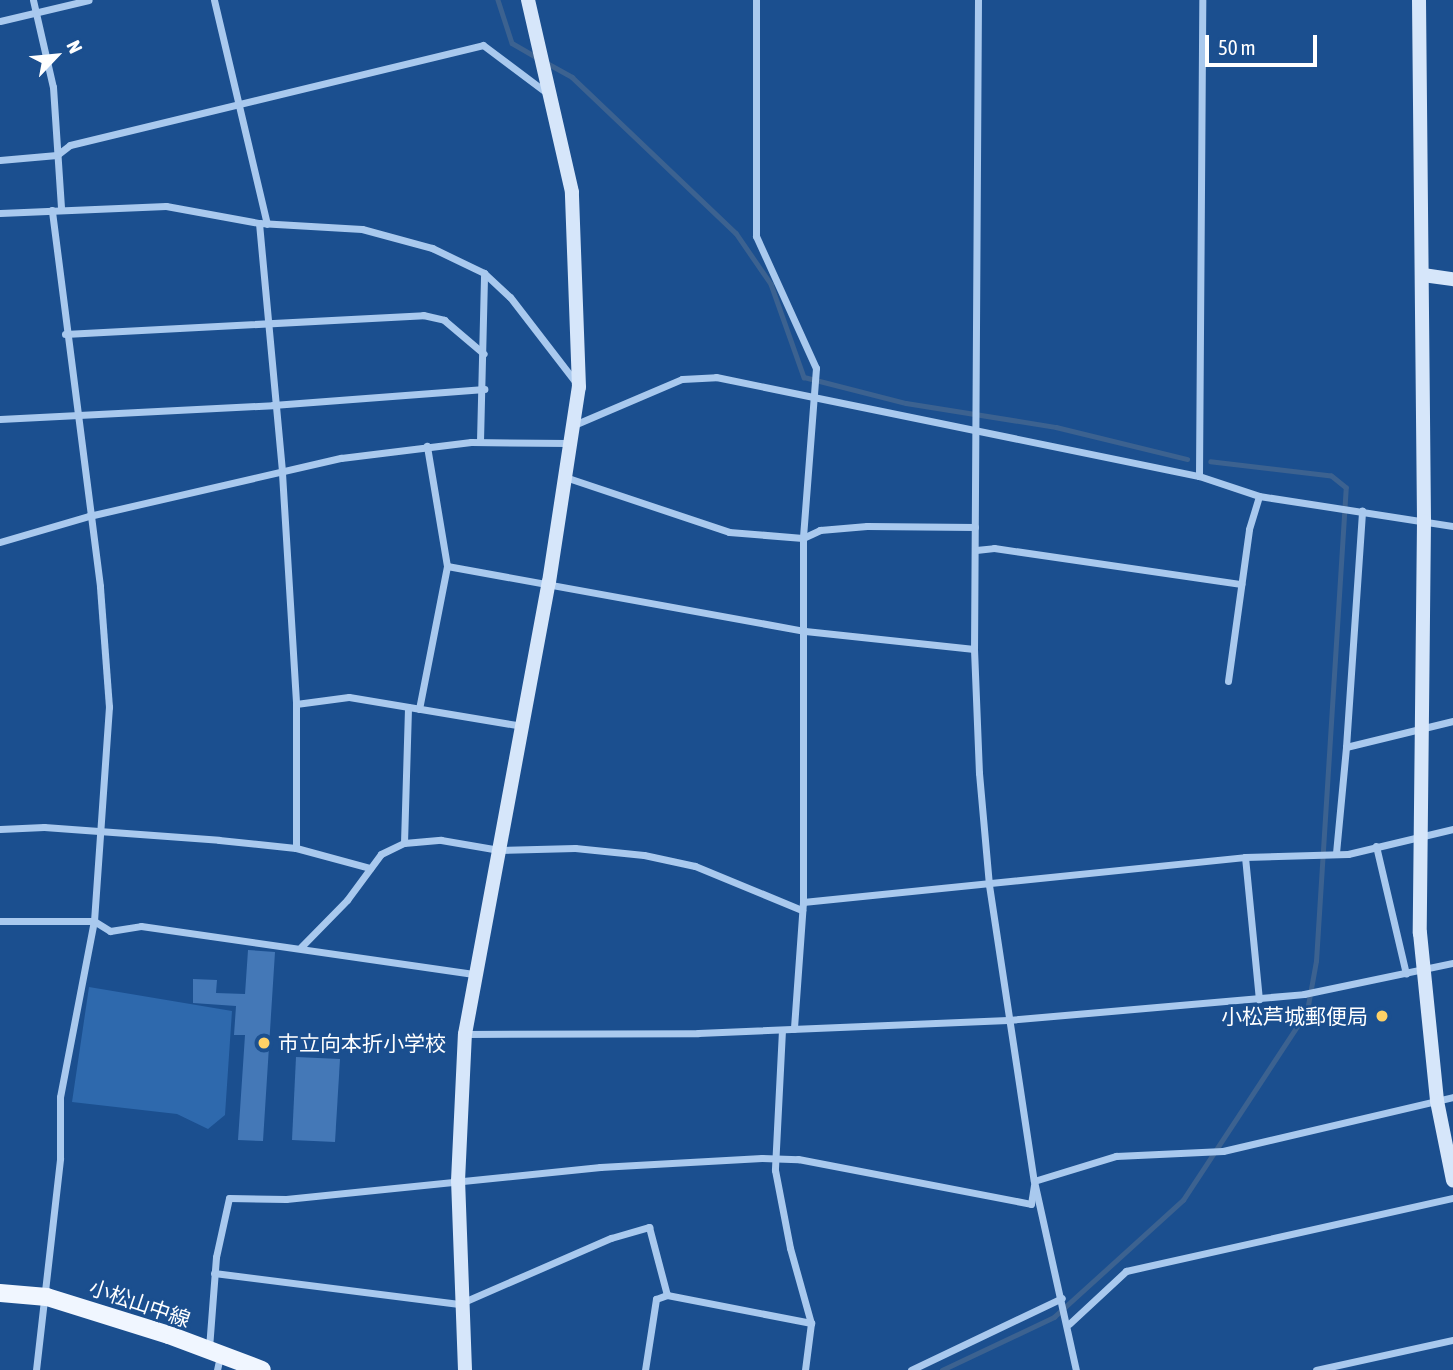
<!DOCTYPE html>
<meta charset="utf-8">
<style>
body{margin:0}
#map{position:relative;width:1453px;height:1370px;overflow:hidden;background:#1b4f8f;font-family:"Asap Condensed","Noto Sans JP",sans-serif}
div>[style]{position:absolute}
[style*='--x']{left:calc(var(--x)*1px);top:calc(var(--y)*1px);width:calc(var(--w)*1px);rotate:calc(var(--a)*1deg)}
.green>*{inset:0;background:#2e69ad}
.stream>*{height:4.5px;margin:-2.25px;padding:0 2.25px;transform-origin:2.25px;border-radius:2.25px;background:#3c6290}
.building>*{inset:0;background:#4478b7}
.street>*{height:7px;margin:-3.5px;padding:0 3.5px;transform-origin:3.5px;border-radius:3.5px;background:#a9c9ee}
.secondary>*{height:14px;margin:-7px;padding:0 7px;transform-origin:7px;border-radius:7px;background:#d6e6fa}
.primary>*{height:18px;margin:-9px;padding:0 9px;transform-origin:9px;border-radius:9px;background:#f0f6ff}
.dots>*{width:19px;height:19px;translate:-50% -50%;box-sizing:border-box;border:4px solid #1b4f8f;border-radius:50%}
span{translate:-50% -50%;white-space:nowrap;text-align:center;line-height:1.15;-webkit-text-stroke:5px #1b4f8f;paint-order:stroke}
.poi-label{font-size:21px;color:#fff}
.right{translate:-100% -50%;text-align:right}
.left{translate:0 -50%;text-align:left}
.street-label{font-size:21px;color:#fff}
.north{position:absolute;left:21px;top:21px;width:70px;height:70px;-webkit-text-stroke:5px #1b4f8f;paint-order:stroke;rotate:64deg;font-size:19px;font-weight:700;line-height:28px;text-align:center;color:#fff}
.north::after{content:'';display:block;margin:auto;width:24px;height:32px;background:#fff;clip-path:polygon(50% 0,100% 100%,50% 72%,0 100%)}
.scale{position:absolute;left:1205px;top:35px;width:112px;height:32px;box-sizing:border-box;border:4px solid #fff;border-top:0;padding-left:9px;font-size:21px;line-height:24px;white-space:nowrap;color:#fff;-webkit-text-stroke:5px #1b4f8f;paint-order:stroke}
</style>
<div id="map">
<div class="green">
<i style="clip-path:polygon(89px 987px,232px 1011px,225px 1115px,208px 1129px,177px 1114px,72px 1102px)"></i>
</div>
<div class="stream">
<i style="--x:498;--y:0;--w:45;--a:72"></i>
<i style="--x:512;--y:43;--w:28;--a:30"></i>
<i style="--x:547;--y:63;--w:29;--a:29"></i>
<i style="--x:572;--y:77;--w:226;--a:43.6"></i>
<i style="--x:736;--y:233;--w:62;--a:55.5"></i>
<i style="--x:771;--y:284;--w:99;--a:70.5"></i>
<i style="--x:804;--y:377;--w:105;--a:14.3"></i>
<i style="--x:906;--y:403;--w:152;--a:9.1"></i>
<i style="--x:1056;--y:427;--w:135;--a:13.7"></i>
<i style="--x:942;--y:1370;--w:124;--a:-25.3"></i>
<i style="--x:1054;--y:1317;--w:174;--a:-42.2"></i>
<i style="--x:1183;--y:1200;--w:226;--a:-56.7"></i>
<i style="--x:1307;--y:1011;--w:51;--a:-79.8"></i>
<i style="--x:1316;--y:961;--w:474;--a:-86.4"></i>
<i style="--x:1346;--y:488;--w:19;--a:-141"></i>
<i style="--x:1331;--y:476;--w:121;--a:-173.3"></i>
</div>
<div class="building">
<i style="clip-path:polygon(248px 950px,275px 952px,263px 1141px,238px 1140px,245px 1035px,234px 1035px,236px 1006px,193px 1003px,193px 979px,217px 980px,216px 993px,245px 994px)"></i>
<i style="clip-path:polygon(296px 1057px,340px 1059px,335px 1142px,292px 1140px)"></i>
</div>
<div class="street">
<i style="--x:33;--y:0;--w:89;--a:77.1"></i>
<i style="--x:53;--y:87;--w:122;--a:86.2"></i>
<i style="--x:214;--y:0;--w:230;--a:76.7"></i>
<i style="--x:756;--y:0;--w:236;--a:90"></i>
<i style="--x:756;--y:236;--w:145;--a:65.6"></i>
<i style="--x:816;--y:368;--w:170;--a:94.4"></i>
<i style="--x:803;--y:538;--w:364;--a:90"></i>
<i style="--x:803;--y:902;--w:127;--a:94.1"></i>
<i style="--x:978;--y:0;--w:649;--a:90.35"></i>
<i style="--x:974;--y:649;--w:124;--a:87.7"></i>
<i style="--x:979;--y:773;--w:112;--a:84.9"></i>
<i style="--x:989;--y:885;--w:299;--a:81.4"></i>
<i style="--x:1034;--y:1181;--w:194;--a:77.5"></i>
<i style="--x:0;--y:21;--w:91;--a:-13.3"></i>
<i style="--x:0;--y:160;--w:57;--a:-5"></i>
<i style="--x:57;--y:155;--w:16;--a:-38"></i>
<i style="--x:70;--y:145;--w:425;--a:-13.6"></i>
<i style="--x:483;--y:45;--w:80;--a:36.9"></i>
<i style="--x:0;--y:213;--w:166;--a:-2.4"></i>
<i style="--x:166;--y:206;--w:95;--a:10.4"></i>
<i style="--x:259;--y:223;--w:103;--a:3.3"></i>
<i style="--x:362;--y:229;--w:73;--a:15.2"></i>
<i style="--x:432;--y:248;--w:58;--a:25.7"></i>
<i style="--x:484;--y:273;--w:35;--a:43"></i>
<i style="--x:510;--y:297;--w:110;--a:52.4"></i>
<i style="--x:259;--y:223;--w:251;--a:84.7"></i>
<i style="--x:282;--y:473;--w:231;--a:86.5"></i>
<i style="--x:296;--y:704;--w:144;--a:90"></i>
<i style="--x:65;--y:334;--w:359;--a:-3"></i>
<i style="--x:423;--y:315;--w:22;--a:13"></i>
<i style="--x:444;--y:320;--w:52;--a:40.4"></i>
<i style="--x:0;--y:419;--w:273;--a:-2.9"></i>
<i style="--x:273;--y:405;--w:212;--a:-4.3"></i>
<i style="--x:574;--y:425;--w:117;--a:-23.1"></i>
<i style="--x:682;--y:379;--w:34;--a:-3"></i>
<i style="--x:716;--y:377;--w:493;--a:11.6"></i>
<i style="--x:1199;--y:476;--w:63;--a:18.4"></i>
<i style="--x:1259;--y:496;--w:196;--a:8.8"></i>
<i style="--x:480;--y:441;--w:168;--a:-88.6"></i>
<i style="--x:1199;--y:476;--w:476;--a:-89.6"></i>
<i style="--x:565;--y:477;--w:173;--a:18.5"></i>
<i style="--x:729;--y:532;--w:74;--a:4.6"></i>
<i style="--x:803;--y:538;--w:19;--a:-25"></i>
<i style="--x:820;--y:530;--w:47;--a:-4.9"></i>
<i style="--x:867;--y:526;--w:108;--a:0.5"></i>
<i style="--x:0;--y:542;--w:93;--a:-16.3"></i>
<i style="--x:89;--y:516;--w:259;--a:-13"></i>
<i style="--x:341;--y:458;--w:131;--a:-7"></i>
<i style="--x:471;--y:442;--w:97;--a:0.6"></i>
<i style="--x:976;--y:550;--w:18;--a:-6"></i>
<i style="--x:994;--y:548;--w:250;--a:8.3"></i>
<i style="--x:447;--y:566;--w:364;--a:10.3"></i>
<i style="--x:805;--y:631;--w:170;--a:6.1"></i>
<i style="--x:1228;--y:681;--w:153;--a:-82.1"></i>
<i style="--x:1249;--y:529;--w:34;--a:-73"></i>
<i style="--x:296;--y:704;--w:53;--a:-7.5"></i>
<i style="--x:349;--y:697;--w:176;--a:9.5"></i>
<i style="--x:419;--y:709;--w:146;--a:-78.9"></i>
<i style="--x:447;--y:566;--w:122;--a:-99.5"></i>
<i style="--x:1346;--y:747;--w:237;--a:-86.1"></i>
<i style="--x:0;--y:829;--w:44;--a:-2.6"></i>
<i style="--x:44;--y:827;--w:175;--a:4.2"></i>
<i style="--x:219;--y:840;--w:77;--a:5.9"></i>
<i style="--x:296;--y:848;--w:77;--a:15.1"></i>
<i style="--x:404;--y:843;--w:136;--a:-88.3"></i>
<i style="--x:1376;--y:846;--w:131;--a:76.8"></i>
<i style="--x:1336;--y:853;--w:106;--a:-84.6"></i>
<i style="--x:1346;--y:747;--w:110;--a:-13.7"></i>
<i style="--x:1245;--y:857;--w:143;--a:84.4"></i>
<i style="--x:803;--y:902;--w:444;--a:-5.8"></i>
<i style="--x:1245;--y:857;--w:103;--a:-1.7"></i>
<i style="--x:1348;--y:854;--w:108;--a:-13.4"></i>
<i style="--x:0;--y:921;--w:94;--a:0"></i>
<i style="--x:94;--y:921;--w:19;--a:32"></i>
<i style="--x:110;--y:931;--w:31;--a:-9"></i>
<i style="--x:141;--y:926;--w:336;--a:8.2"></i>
<i style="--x:301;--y:947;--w:66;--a:-45.6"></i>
<i style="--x:347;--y:900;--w:57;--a:-53.5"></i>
<i style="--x:381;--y:854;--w:25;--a:-26"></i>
<i style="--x:404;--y:843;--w:37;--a:-5"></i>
<i style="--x:441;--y:840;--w:59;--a:9.8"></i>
<i style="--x:499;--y:850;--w:76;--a:-1.5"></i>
<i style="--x:575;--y:848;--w:69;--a:5.8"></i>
<i style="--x:644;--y:855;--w:52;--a:12.2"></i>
<i style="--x:695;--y:866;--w:116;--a:22.4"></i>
<i style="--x:782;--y:1030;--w:140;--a:92.9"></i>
<i style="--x:775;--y:1170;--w:79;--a:79.1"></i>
<i style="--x:790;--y:1248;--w:78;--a:74.4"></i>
<i style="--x:811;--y:1323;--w:47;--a:97.3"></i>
<i style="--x:465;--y:1034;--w:233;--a:-0.2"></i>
<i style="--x:698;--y:1033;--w:310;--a:-2.4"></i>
<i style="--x:1008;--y:1020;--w:297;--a:-5"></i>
<i style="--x:1304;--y:994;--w:152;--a:-11.8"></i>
<i style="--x:1034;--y:1181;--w:86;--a:-17"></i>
<i style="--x:1116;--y:1156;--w:107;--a:-2.7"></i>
<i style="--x:1223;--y:1151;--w:236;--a:-13.2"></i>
<i style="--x:214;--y:1273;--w:247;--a:7.2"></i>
<i style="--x:459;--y:1304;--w:166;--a:-23.5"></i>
<i style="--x:611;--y:1238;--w:40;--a:-16"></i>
<i style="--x:649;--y:1227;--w:70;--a:75.2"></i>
<i style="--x:1069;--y:1324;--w:78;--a:-42.9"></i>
<i style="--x:1126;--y:1271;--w:335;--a:-12.6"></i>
<i style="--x:209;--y:1348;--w:91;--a:-85.6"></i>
<i style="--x:216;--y:1257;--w:60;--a:-77.6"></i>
<i style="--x:229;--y:1198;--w:57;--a:1"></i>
<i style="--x:286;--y:1199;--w:316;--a:-5.8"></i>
<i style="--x:600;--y:1167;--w:162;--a:-3.2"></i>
<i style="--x:762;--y:1158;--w:36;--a:2"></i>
<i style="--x:798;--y:1159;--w:237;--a:10.9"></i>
<i style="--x:1031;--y:1204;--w:19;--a:-81"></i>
<i style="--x:36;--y:1370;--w:213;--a:-83.5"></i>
<i style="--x:60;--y:1158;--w:61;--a:-90"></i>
<i style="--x:60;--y:1097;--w:179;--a:-79.1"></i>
<i style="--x:94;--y:921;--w:215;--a:-86"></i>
<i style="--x:109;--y:707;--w:121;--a:-94.3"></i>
<i style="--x:100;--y:586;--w:379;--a:-97.3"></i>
<i style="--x:217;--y:1370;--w:14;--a:-78"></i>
<i style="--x:645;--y:1370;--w:72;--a:-81.2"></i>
<i style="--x:656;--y:1299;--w:12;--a:-20"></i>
<i style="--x:667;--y:1295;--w:147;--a:11"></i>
<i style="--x:911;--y:1370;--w:167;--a:-25.5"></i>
<i style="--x:1316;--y:1370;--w:140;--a:-12.4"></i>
</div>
<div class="secondary">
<i style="--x:1419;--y:0;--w:521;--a:89.45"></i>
<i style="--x:1424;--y:521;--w:412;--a:90.6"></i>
<i style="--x:1420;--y:933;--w:169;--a:84.2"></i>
<i style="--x:1437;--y:1101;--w:81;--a:78.6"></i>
<i style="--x:1423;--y:275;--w:30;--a:8"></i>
<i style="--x:465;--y:1370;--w:189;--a:-92.1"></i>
<i style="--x:458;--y:1181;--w:147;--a:-87.3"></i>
<i style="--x:465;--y:1034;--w:460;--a:-79.5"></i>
<i style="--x:549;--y:582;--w:197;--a:-81.3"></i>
<i style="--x:579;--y:387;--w:195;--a:-92.1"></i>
<i style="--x:572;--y:192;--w:197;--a:-102.9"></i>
</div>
<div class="primary">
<i style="--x:0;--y:1293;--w:47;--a:4.9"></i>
<i style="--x:47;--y:1297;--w:128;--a:17.3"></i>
<i style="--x:169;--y:1335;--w:99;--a:20.6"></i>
</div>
<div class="dots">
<i style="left:1382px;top:1016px;background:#ffd166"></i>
<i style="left:264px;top:1043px;background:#ffd166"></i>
</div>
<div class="poi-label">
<span class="right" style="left:1368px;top:1016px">小松芦城郵便局</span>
<span class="left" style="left:278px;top:1043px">市立向本折小学校</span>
</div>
<div class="street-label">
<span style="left:140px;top:1303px;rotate:19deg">小松山中線</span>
</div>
<div class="north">N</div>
<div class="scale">50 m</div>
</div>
